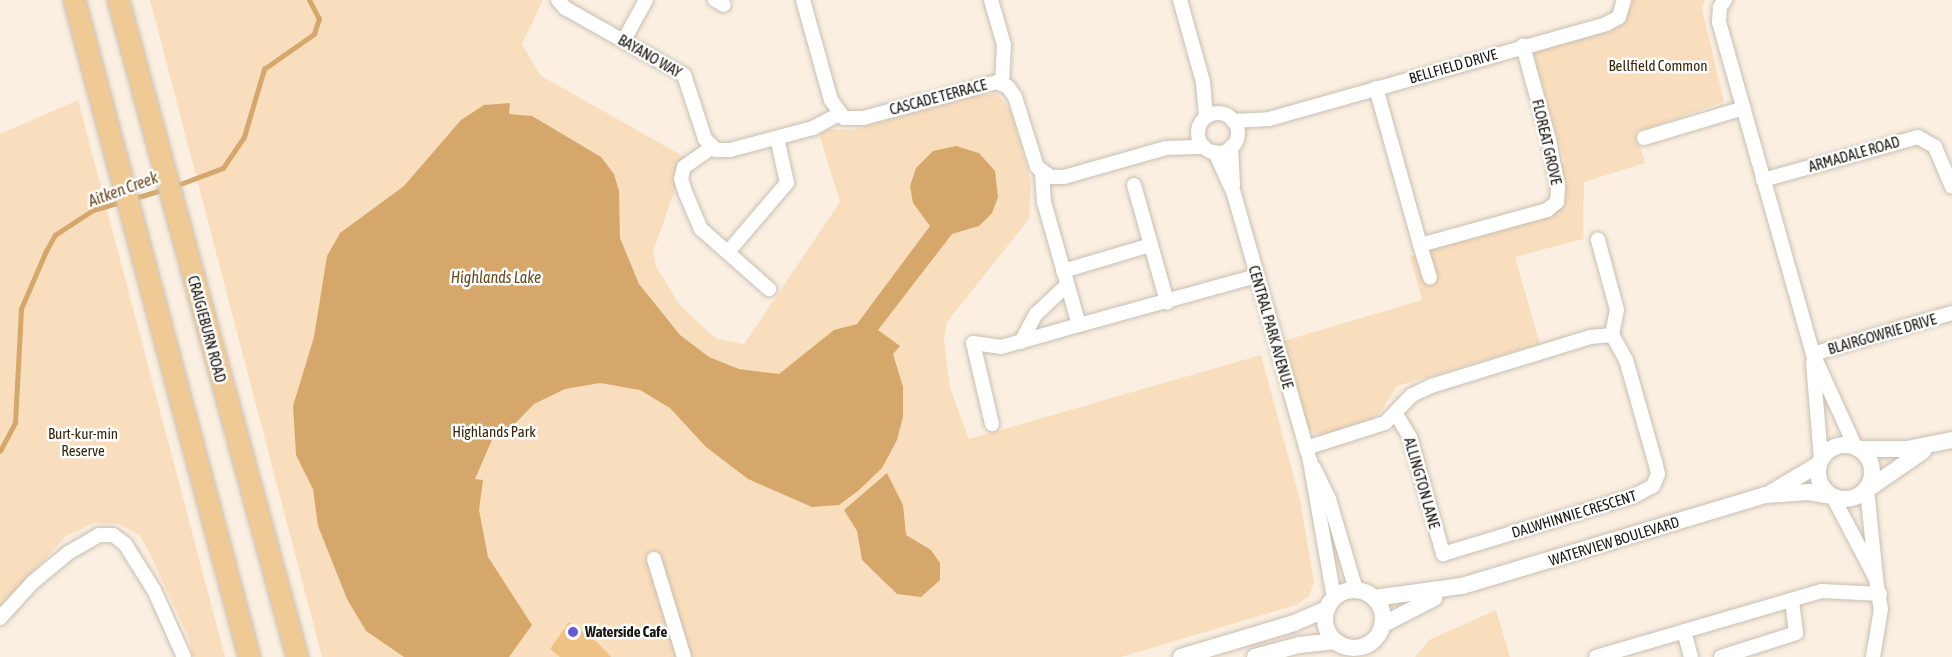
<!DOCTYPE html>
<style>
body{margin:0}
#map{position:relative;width:1952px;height:657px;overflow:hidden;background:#faefe1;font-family:"Asap Condensed",sans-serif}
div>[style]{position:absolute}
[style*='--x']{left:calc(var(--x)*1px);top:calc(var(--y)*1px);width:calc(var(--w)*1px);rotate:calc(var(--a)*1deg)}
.green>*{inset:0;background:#f9debd}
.water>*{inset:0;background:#d5a76a}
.stream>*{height:4.5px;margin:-2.25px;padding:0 2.25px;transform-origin:2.25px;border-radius:2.25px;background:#d5a76a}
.building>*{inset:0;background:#efc183}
.roads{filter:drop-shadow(0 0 2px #c9bfb1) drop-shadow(0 0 2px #c9bfb1)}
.minor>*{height:14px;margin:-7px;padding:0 7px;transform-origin:7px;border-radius:7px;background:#fff}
.minor>.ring{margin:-7px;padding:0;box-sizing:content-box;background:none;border:14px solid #fff;border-radius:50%}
.tertiary>*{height:16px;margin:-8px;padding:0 8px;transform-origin:8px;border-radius:8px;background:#fff}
.tertiary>.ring{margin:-8px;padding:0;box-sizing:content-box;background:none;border:16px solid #fff;border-radius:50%}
.primary>*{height:21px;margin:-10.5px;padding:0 10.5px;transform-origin:10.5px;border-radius:10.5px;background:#efca95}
.dots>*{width:16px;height:16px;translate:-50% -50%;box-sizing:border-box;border:3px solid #fff;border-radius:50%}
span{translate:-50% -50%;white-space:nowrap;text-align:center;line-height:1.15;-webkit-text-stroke:5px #fff;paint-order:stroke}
.street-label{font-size:15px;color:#1a1611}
.park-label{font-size:15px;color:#39260a}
.poi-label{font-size:15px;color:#1a1611;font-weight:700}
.left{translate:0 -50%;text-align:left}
.water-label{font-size:16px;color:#694a1c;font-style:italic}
</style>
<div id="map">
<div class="green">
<i style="clip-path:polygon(150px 0,543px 0,522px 44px,540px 75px,686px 158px,653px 252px,656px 266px,679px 304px,706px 330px,718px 339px,744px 344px,840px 202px,819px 134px,829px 129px,853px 130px,973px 96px,997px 94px,1010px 109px,1031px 182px,1029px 219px,947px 322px,944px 339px,950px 388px,969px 439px,1261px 355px,1300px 500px,1314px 582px,1309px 596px,1296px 605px,1121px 657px,322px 657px)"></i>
<i style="clip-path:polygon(1632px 0,1705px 0,1702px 9px,1724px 102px,1636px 132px,1645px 163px,1584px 182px,1583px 239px,1515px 257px,1540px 344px,1397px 386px,1379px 414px,1367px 422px,1321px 436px,1306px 427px,1280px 342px,1422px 300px,1410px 256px,1550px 217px,1557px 206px,1558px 165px,1565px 163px,1533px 53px,1609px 29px,1626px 19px)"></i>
<i style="clip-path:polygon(78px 100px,225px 657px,193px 657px,188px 636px,149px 552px,139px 535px,119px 524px,94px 523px,66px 536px,0 609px,0 134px)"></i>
<i style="clip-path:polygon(1496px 610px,1510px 657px,1415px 657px,1429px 640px)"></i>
</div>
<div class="water">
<i style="clip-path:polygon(510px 103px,509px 114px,532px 116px,601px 157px,614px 174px,619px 191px,620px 238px,639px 284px,680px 335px,709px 357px,739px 369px,779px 374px,834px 330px,857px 324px,930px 226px,913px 203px,910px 186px,916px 168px,933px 151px,956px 146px,979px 153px,995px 171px,998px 197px,992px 213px,979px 226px,952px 234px,878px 330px,900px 346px,893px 354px,903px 387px,903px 417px,897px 440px,882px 468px,859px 490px,839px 505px,812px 507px,748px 479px,706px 447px,670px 408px,640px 390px,600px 383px,565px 389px,534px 404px,500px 439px,494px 435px,475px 479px,483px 480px,479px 510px,488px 557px,532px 625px,509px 657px,404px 657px,366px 631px,347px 599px,318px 526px,313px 489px,296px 455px,293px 406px,314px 337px,327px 256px,340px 233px,404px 186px,461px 120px,484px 105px)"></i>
<i style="clip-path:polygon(887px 473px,903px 505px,906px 535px,931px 550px,940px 563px,940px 580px,921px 597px,897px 594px,862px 560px,857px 531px,844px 510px)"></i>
</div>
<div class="stream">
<i style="--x:175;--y:186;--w:51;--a:-20.6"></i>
<i style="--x:223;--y:168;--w:37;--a:-56"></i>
<i style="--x:244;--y:137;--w:71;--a:-73.6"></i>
<i style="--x:264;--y:69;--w:61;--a:-35"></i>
<i style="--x:314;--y:34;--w:16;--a:-72"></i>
<i style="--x:319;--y:19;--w:21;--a:-118"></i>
<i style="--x:132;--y:199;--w:34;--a:-17"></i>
<i style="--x:0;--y:451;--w:32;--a:-62"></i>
<i style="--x:15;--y:423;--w:114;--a:-87"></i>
<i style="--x:21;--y:309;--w:63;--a:-66.7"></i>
<i style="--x:46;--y:251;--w:18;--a:-61"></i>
<i style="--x:55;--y:235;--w:45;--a:-33.3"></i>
<i style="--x:93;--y:210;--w:29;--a:-16"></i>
</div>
<div class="building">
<i style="clip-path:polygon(569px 622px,598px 643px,611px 657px,560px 657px,550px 649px)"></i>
</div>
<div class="roads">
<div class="minor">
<i style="--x:558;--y:0;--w:11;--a:49"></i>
<i style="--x:565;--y:8;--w:137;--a:29.4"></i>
<i style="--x:684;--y:75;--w:67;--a:71.8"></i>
<i style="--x:705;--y:139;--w:16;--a:45"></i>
<i style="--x:716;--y:150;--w:14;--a:0"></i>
<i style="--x:730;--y:150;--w:86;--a:-14.8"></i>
<i style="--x:813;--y:128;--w:30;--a:-28"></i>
<i style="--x:715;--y:0;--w:10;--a:29"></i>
<i style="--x:803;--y:0;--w:104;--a:74.4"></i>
<i style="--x:831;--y:100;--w:22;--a:54"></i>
<i style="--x:844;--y:118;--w:19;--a:0"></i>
<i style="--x:863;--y:118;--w:139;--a:-15"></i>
<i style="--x:997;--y:82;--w:12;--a:24"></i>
<i style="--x:1008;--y:87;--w:12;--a:55"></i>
<i style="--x:1015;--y:97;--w:73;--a:72.6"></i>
<i style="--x:1037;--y:167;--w:17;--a:36"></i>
<i style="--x:1051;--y:177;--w:13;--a:0"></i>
<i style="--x:1064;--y:177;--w:106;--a:-15.9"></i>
<i style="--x:1166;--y:148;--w:38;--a:-2"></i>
<i style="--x:991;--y:0;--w:47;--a:73.9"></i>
<i style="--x:1004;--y:45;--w:39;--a:93"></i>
<i style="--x:1180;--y:0;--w:85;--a:74.3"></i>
<i style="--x:1203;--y:82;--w:35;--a:85"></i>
<i style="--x:1725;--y:0;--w:9;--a:126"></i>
<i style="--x:1720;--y:7;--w:15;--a:94"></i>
<i style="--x:1719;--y:22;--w:345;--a:74.2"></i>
<i style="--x:1813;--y:354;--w:101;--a:65.5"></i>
<i style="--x:624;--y:40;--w:46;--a:-61.2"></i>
<i style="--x:1376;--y:88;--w:163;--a:74.3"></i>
<i style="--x:1420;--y:245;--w:132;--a:-15.4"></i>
<i style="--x:1547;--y:210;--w:13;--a:-39"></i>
<i style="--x:1557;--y:202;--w:14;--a:-86"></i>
<i style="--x:1558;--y:188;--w:49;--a:-100.6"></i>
<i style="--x:1549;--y:140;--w:98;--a:-105.5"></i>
<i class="ring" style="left:1198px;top:113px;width:26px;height:26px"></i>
<i style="--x:1233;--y:121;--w:36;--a:-3"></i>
<i style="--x:1269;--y:119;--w:350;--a:-15.7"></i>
<i style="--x:1606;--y:24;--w:15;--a:-28"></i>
<i style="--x:1619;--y:17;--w:18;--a:-74"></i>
<i style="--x:1644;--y:138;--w:104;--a:-16.7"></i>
<i style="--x:1231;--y:147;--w:39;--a:87"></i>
<i style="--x:711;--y:148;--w:33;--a:145"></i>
<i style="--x:684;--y:167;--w:12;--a:104"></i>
<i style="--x:681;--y:179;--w:16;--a:72"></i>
<i style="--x:686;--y:194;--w:38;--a:67"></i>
<i style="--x:701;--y:229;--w:91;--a:41.4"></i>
<i style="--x:1215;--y:152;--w:46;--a:65.7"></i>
<i style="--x:1234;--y:194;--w:278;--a:74.1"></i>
<i style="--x:1310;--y:461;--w:139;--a:80.1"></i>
<i style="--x:1763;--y:180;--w:161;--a:-15.5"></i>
<i style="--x:1918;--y:137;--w:20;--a:30"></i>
<i style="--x:1935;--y:147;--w:43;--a:67"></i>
<i style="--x:1134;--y:185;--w:122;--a:74.2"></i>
<i style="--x:1420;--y:245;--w:34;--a:73"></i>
<i style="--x:728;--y:252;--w:91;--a:-49.5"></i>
<i style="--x:787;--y:183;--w:46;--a:-102.5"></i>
<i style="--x:1063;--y:271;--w:92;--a:-16.5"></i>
<i style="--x:1079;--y:325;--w:185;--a:-15.4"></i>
<i style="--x:1021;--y:342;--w:32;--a:-62"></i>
<i style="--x:1036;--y:314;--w:42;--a:-43.1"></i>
<i style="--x:1813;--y:354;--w:145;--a:-16.4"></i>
<i style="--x:1813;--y:362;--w:97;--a:85.3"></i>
<i style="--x:1396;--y:414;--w:27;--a:59"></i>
<i style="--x:1410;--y:437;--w:122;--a:74.2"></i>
<i style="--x:1443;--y:554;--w:200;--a:-16.9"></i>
<i style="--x:1634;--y:496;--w:21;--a:-28"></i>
<i style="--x:1653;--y:486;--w:13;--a:-67"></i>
<i style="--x:1658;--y:474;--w:9;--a:-103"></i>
<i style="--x:1656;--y:465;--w:109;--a:-105.9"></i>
<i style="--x:1626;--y:360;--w:29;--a:-119"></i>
<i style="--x:1612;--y:335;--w:25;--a:-79"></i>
<i style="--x:1617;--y:310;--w:73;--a:-105.2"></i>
<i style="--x:992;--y:424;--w:83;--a:-103.2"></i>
<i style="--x:973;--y:343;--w:28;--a:8"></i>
<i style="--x:1001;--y:347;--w:81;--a:-15.8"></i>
<i style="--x:1079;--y:325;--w:128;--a:-105.9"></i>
<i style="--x:1044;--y:202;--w:30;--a:-94"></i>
<i style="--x:1306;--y:448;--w:83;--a:-17.6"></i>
<i style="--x:1385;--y:423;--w:39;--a:-46"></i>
<i style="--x:1412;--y:395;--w:21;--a:-25"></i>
<i style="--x:1431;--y:386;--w:166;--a:-17.1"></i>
<i style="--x:1590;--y:337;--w:22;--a:-5"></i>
<i style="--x:1314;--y:468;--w:34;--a:64"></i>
<i style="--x:1329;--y:499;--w:95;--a:73.5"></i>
<i style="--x:1867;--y:489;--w:88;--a:84.2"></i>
<i style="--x:1833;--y:497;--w:93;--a:62.3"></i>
<i style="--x:1876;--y:579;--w:30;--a:81"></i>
<i style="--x:1881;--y:609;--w:49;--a:99.5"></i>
<i style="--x:654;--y:559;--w:102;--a:73"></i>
<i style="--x:0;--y:618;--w:49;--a:-47.5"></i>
<i style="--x:33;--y:582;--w:45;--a:-39.6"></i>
<i style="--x:68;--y:553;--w:36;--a:-30"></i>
<i style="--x:99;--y:535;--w:14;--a:0"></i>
<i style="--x:113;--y:535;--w:15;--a:37"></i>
<i style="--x:125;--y:544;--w:54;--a:57.8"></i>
<i style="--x:154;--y:590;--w:73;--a:65.9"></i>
<i style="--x:1684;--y:631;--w:27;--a:75"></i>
<i style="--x:1596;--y:657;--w:235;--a:-16.3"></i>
<i style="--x:1822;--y:591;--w:58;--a:3"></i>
<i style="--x:1721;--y:657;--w:79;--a:-17.7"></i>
<i style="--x:1796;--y:633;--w:33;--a:-97"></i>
</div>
<div class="tertiary">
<i class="ring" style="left:1818px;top:445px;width:38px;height:38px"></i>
<i style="--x:1860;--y:449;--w:47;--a:0"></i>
<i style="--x:1907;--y:449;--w:46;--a:-11.3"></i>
<i style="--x:1868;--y:489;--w:67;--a:-34.6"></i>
<i style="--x:1772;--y:492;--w:55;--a:-30.8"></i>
<i class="ring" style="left:1325px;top:590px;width:42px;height:42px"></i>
<i style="--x:1374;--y:598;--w:89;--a:-7.8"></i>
<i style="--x:1462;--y:586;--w:317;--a:-16.7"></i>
<i style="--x:1766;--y:495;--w:42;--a:-4.1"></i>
<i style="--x:1808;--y:492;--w:23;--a:10"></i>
<i style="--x:1382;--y:625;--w:59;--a:-27.4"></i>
<i style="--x:1181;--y:657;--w:118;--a:-16.7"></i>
<i style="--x:1294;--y:623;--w:36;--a:-23"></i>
<i style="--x:1255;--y:657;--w:46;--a:-15.3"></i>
<i style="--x:1299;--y:645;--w:37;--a:-6"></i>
</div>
<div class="primary">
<i style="--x:74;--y:0;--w:680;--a:75.08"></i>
<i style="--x:118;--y:0;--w:681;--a:74.76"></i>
</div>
</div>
<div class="dots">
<i style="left:573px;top:632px;background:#6759d3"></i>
</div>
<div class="street-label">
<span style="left:650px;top:56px;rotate:30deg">BAYANO WAY</span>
<span style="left:1453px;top:66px;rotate:-16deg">BELLFIELD DRIVE</span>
<span style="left:938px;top:97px;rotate:-15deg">CASCADE TERRACE</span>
<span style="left:1547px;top:142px;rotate:77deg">FLOREAT GROVE</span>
<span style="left:1854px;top:154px;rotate:-16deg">ARMADALE ROAD</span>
<span style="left:1271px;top:327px;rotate:74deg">CENTRAL PARK AVENUE</span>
<span style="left:207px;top:329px;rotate:75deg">CRAIGIEBURN ROAD</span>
<span style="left:1882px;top:334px;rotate:-16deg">BLAIRGOWRIE DRIVE</span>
<span style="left:1422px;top:483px;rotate:74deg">ALLINGTON LANE</span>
<span style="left:1574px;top:514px;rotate:-17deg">DALWHINNIE CRESCENT</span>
<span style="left:1614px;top:541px;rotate:-17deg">WATERVIEW BOULEVARD</span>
</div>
<div class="park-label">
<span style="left:1658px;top:66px">Bellfield Common</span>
<span style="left:494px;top:432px">Highlands Park</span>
<span style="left:83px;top:442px">Burt-kur-min<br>Reserve</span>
</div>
<div class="poi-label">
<span class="left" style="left:585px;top:632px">Waterside Cafe</span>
</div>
<div class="water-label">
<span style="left:123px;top:189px;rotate:-20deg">Aitken Creek</span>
<span style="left:496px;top:277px">Highlands Lake</span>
</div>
</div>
